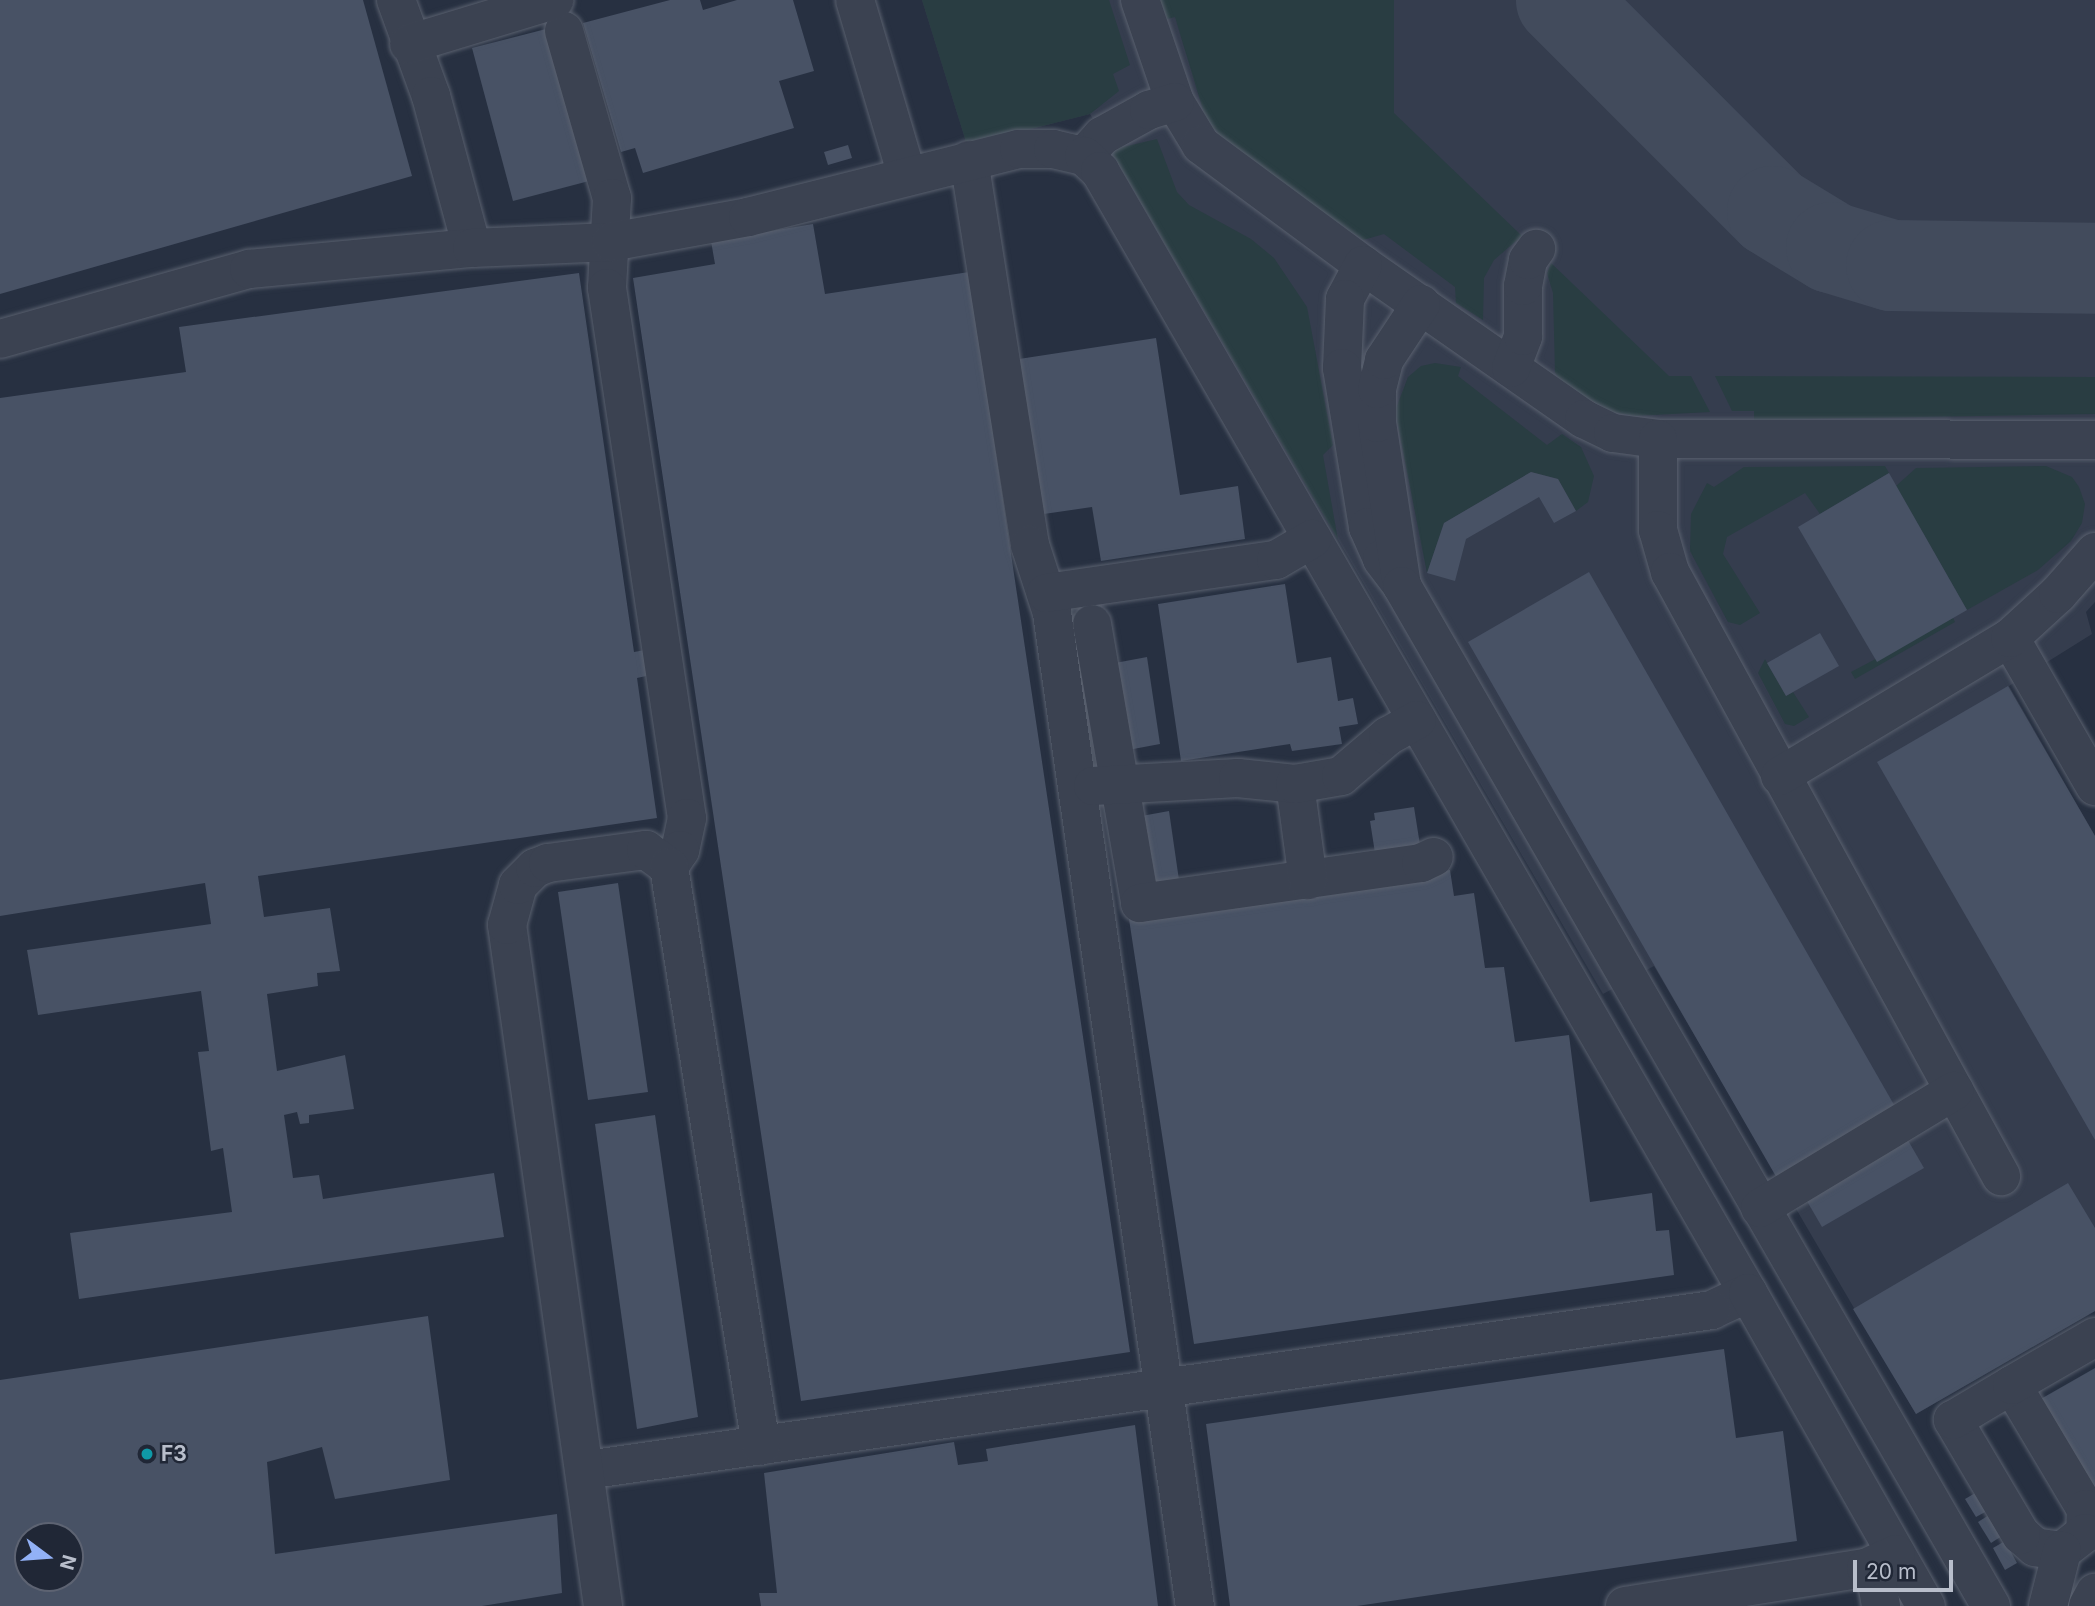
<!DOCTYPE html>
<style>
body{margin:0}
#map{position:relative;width:2095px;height:1606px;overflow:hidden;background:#273041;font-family:Inter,sans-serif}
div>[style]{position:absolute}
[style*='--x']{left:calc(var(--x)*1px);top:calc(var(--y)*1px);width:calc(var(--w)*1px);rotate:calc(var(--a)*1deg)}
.airport>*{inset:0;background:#353d4e}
.green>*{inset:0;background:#293d42}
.taxiway>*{height:91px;margin:-45.5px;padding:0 45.5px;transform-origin:45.5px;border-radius:45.5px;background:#424b5c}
.building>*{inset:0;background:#485265}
.roads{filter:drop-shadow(0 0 2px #59606e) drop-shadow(0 0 2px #59606e)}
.minor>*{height:38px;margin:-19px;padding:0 19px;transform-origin:19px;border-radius:19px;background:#3b4251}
.dots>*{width:19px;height:19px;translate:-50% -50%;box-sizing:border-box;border:4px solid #202736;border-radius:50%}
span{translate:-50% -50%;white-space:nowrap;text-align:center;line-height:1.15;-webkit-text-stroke:5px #202736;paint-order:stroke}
.poi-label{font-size:21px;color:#b8becb;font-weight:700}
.left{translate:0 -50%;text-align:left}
.north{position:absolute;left:14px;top:1522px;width:70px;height:70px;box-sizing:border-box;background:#202736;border:2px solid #5d6372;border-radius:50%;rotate:106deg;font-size:19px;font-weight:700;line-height:28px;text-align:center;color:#b8becb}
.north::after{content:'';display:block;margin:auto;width:24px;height:32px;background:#92b1f6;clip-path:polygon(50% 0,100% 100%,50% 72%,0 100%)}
.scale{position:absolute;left:1853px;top:1560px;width:100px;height:32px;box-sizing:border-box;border:4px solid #b8becb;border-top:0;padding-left:9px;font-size:21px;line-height:24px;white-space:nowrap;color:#b8becb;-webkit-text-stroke:5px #202736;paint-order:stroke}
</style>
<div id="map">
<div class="airport">
<i style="clip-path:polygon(922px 0,2095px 0,2095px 602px,2086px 612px,2092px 634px,2009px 686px,2095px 836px,2095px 1311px,1916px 1414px,1654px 966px,1603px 994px,1090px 114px,967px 145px)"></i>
</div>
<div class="green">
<i style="clip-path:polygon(922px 0,1109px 0,1130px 65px,1113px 74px,1119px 91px,1090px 114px,967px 145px)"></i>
<i style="clip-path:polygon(1160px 0,1394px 0,1394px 113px,1522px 236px,1494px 260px,1484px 278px,1483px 320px,1456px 303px,1455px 287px,1384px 234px,1363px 240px,1229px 148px,1206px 120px,1175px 17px,1167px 19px)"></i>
<i style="clip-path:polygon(1157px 139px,1177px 192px,1189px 205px,1251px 239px,1274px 258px,1307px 307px,1333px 445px,1323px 455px,1338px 540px,1110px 150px)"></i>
<i style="clip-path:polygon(1551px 263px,1669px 376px,1691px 376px,1710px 412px,1634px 416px,1613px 412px,1561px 385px,1555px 372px,1553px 293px,1547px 273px)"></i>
<i style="clip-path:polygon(1435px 363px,1461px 367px,1458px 376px,1547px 445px,1562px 434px,1581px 447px,1594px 476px,1588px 502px,1576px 511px,1558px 479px,1531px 472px,1444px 523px,1427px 573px,1395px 411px,1408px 377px,1421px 366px)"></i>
<i style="clip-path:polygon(1715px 376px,2095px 377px,2095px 414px,1754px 420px,1754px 411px,1732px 411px)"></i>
<i style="clip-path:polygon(1885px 466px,1889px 473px,1820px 514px,1805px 493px,1727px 537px,1723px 554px,1760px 613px,1740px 625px,1728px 622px,1690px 551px,1691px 514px,1707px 483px,1714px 487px,1744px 467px)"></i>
<i style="clip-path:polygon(2046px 466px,2072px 477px,2079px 487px,2085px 504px,2082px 523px,2071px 541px,2038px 570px,1967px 610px,1896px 486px,1916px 468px)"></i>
<i style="clip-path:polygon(1953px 618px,1955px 622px,1855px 679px,1851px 672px)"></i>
<i style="clip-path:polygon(1765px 659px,1786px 696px,1793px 692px,1809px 717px,1794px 726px,1785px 724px,1758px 673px)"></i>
</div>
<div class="taxiway">
<i style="--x:1561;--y:0;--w:298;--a:45"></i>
<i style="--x:1772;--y:211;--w:69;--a:31.4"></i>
<i style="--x:1831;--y:247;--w:63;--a:16.7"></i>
<i style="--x:1891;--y:265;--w:204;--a:0.8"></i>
</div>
<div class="building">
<i style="clip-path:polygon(0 0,363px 0,412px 176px,0 294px)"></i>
<i style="clip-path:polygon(670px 0,700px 0,703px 10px,737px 0,793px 0,814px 71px,779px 81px,794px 128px,643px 173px,635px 148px,621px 152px,583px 23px)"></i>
<i style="clip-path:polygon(550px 28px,589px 181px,513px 201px,472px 48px)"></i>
<i style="clip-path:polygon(848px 145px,852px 158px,828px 165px,824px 152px)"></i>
<i style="clip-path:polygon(813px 224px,825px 294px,969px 272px,1130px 1352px,801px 1401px,633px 278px,715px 264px,711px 241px)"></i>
<i style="clip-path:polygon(579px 273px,634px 652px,656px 648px,660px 673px,637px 678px,657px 818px,258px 876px,264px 917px,330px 908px,340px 971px,317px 973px,318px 986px,267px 994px,277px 1071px,345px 1055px,354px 1109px,309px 1115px,309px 1123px,300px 1124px,297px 1112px,284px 1115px,293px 1178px,319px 1175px,323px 1199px,494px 1173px,504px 1237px,79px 1299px,70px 1233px,232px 1212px,223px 1148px,211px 1151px,198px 1052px,209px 1051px,201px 991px,38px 1015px,27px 950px,211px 924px,205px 883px,0 916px,0 398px,186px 372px,179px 327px)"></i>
<i style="clip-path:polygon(1156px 338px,1180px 495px,1238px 486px,1245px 539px,1101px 561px,1092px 507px,1044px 514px,1019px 359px)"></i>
<i style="clip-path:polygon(1531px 472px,1558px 479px,1576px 511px,1554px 523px,1539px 497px,1466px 539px,1455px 581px,1427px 573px,1444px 523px)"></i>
<i style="clip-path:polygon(1889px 473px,1967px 610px,1877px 662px,1798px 527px)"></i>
<i style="clip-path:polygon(1589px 572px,1897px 1110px,1778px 1180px,1468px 642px)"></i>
<i style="clip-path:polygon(1285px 584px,1297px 663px,1331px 657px,1338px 701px,1353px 698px,1358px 724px,1339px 727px,1342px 744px,1292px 751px,1290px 744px,1181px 761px,1158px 604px)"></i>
<i style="clip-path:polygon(1820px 633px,1839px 666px,1786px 696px,1767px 663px)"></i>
<i style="clip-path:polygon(1147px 657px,1160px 744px,1128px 750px,1115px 663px)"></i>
<i style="clip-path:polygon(2008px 686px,2095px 836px,2095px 1140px,1877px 762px)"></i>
<i style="clip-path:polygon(1414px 807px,1420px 845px,1375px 853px,1370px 821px,1375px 820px,1374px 813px)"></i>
<i style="clip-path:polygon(1169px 811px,1180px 887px,1147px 893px,1136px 817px)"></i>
<i style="clip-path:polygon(1450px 870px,1454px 896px,1474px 893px,1485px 968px,1504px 967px,1515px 1042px,1569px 1035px,1590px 1202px,1652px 1193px,1656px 1231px,1669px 1230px,1674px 1275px,1194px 1344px,1129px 919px)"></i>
<i style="clip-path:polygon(618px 883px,648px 1092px,588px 1100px,558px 892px)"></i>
<i style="clip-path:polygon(655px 1115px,698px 1417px,637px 1429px,595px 1124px)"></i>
<i style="clip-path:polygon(1906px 1137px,1924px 1168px,1822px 1227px,1804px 1196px)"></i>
<i style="clip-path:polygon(2068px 1183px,2095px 1228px,2095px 1311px,1916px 1414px,1853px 1309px)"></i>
<i style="clip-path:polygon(evenodd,428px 1316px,450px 1480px,335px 1499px,322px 1447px,267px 1462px,275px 1554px,557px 1514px,562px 1593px,482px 1606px,0 1606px,0 1380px,428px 1316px,28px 1536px,70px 1536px,70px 1578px,28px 1578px,28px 1536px)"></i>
<i style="clip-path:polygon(1724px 1349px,1736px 1438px,1783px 1431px,1797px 1541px,1357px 1606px,1230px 1606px,1206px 1424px)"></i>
<i style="clip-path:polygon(2095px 1368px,2095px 1498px,2039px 1400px)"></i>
<i style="clip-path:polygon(1135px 1425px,1158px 1606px,761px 1606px,759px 1593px,777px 1593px,764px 1473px,954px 1442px,958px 1465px,988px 1461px,986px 1449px)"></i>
<i style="clip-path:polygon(1977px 1492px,1987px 1511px,1976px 1517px,1965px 1499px)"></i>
<i style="clip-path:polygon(1989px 1515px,2002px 1536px,1991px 1543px,1978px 1522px)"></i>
<i style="clip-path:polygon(2005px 1541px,2017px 1563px,2005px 1570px,1993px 1548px)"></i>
</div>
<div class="roads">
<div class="minor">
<i style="--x:396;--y:0;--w:102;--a:70"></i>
<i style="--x:431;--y:96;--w:157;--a:74.9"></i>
<i style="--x:855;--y:0;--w:184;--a:73.5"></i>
<i style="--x:1140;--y:0;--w:108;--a:71.1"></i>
<i style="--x:1175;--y:102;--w:50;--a:58.8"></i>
<i style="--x:1201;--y:145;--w:202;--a:36.5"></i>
<i style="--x:1363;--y:265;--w:269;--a:34.9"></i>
<i style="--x:1584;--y:419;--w:32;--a:26"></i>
<i style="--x:1613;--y:433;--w:45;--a:7.6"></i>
<i style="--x:1658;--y:439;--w:437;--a:0.1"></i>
<i style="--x:564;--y:31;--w:174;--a:74"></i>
<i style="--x:612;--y:198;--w:90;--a:93.2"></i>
<i style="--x:607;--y:288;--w:536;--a:81.42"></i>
<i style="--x:687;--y:818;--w:33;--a:102"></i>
<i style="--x:680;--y:850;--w:20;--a:123"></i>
<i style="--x:409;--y:44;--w:152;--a:-16.9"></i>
<i style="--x:1084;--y:156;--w:27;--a:-48"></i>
<i style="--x:1102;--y:136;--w:54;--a:-29"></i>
<i style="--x:1149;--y:110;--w:27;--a:-17"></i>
<i style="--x:969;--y:160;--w:390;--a:81"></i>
<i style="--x:1030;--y:545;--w:71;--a:72.1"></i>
<i style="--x:1052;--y:613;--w:1003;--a:81.81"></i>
<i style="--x:1363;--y:265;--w:38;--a:118"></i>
<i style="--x:1345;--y:299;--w:69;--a:92.5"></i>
<i style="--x:1342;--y:368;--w:161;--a:80.7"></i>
<i style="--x:1368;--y:527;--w:35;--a:66"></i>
<i style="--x:1382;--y:559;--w:34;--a:53"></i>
<i style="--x:1402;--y:586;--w:165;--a:-98.7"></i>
<i style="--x:1377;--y:423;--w:34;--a:-90"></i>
<i style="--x:1377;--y:389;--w:30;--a:-76"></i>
<i style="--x:1384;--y:360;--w:67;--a:-56.5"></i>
<i style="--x:0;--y:339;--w:259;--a:-15.7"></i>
<i style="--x:249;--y:269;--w:224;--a:-5.4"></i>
<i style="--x:472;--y:248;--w:139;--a:-2.5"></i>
<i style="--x:611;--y:242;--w:139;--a:-10.3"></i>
<i style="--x:748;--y:217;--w:279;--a:-14.1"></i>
<i style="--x:1019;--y:149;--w:34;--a:0"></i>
<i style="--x:1053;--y:149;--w:32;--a:13"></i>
<i style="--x:1084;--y:156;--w:22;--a:43"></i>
<i style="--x:1100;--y:171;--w:1296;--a:59.99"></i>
<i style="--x:1748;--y:1293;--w:40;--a:155"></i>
<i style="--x:1712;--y:1310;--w:1137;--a:171.91"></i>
<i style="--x:1511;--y:368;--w:34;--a:-69"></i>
<i style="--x:1523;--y:336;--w:50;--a:-90"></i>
<i style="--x:1523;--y:286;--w:26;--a:-79"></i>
<i style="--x:1528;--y:260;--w:14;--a:-54"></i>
<i style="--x:1658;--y:439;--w:91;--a:90"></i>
<i style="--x:1658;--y:530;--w:44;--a:74.1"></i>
<i style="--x:1670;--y:572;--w:689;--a:61.28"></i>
<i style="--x:1402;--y:586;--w:1178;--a:60"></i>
<i style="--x:1046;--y:593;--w:232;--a:-8.2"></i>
<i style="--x:1276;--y:560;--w:42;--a:-30.3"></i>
<i style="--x:1092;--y:624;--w:283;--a:80.2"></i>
<i style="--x:1140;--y:903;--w:284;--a:-8.1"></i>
<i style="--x:1421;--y:863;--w:14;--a:-25"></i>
<i style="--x:2010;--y:638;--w:171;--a:60.1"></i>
<i style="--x:1780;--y:776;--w:268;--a:-31"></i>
<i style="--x:2010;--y:638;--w:65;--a:-42.5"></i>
<i style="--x:2058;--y:594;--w:56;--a:-48.6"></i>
<i style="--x:1295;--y:784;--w:97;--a:82.3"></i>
<i style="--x:1093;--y:786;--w:145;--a:-3.2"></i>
<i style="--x:1238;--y:778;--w:57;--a:6"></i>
<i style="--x:1295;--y:784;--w:47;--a:-9.9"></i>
<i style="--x:1341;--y:776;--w:62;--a:-40.4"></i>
<i style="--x:1388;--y:736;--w:33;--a:-29"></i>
<i style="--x:1760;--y:1208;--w:227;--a:-31.1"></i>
<i style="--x:1748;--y:1293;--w:360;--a:60.4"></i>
<i style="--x:2012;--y:1385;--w:144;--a:59.2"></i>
<i style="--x:2086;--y:1509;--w:24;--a:92"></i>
<i style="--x:2085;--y:1533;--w:29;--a:142"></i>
<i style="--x:2062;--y:1551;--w:27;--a:-172"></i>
<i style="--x:2035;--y:1547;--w:18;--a:-139"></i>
<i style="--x:2021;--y:1535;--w:134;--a:-120.6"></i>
<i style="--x:1953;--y:1420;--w:69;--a:-30.7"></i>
<i style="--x:2012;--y:1385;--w:96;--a:-30"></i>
<i style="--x:1874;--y:1565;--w:42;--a:80.3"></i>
<i style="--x:603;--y:1606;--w:688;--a:-98.02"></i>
<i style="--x:507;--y:925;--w:41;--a:-74.6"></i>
<i style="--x:518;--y:885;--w:24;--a:-45"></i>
<i style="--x:535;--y:868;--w:14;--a:-21"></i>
<i style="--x:548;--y:863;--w:99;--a:-7.6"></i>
<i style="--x:646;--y:850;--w:29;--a:36"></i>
<i style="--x:669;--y:867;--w:586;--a:80.97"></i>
<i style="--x:1625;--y:1606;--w:244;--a:-9"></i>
<i style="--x:1866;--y:1568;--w:33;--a:-25"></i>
<i style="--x:2048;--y:1606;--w:57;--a:-75.7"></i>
<i style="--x:2088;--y:1606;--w:15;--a:-62"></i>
</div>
</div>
<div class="dots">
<i style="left:147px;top:1454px;background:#0f9aa8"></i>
</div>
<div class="poi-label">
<span class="left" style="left:161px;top:1454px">F3</span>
</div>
<div class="north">N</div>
<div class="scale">20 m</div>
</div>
